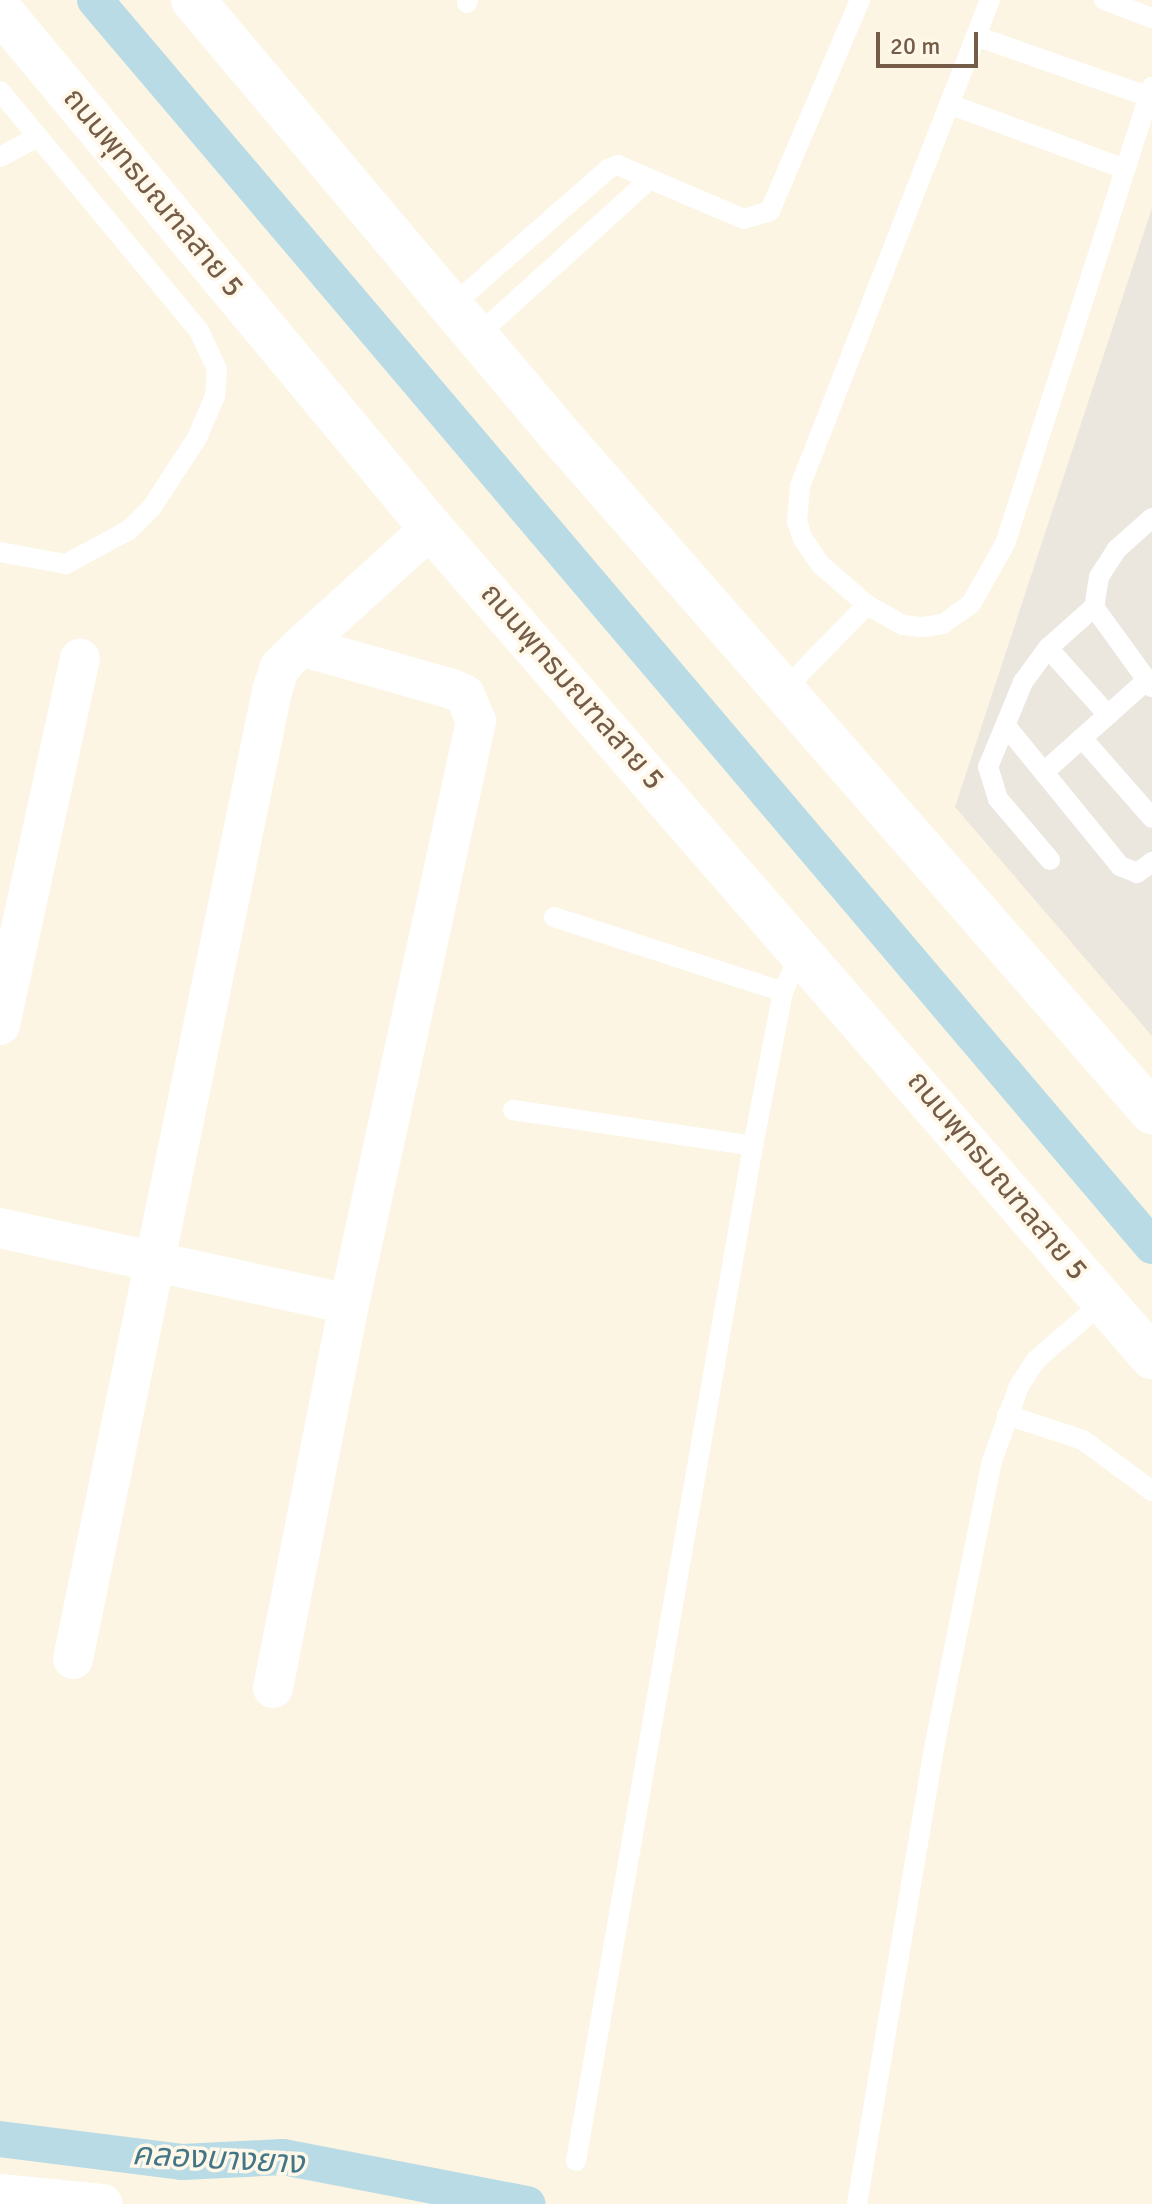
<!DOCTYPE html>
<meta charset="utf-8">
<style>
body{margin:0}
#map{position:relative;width:1152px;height:2204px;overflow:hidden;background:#fcf5e3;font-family:Signika,"Noto Sans Thai",sans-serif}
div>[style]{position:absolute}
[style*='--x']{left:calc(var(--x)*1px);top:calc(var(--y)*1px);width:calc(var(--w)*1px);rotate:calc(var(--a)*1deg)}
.industrial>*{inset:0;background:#ebe6de}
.canal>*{height:36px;margin:-18px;padding:0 18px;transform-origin:18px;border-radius:18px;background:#b8dbe5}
.lane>*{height:20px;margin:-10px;padding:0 10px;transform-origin:10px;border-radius:10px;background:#fff}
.street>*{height:40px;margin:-20px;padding:0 20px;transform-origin:20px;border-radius:20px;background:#fff}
.secondary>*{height:44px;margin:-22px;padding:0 22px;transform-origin:22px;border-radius:22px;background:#fff}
span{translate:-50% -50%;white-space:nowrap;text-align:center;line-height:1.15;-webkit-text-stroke:7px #fff8e9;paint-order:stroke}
.street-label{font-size:30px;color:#745c49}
.water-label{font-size:32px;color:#437687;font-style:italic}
.scale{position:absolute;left:876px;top:32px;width:102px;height:36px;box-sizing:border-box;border:4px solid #745c49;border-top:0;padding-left:10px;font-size:24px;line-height:28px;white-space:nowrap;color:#745c49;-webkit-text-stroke:6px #fff8e9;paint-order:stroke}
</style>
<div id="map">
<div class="industrial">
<i style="clip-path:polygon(1152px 208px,1152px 1036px,955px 807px)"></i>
</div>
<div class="canal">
<i style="--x:95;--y:0;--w:1634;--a:49.69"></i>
<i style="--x:0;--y:2139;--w:183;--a:7.2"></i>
<i style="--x:182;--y:2162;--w:101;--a:-2.8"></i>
<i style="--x:283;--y:2157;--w:249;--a:10.9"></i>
</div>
<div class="lane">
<i style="--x:1104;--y:0;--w:51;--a:20.6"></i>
<i style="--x:467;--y:3;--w:3;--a:-72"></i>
<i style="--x:976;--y:36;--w:183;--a:19.4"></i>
<i style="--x:0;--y:91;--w:312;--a:50.3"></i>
<i style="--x:199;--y:331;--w:42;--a:64.7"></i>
<i style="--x:217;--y:369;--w:27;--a:94"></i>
<i style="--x:215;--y:396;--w:46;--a:113.2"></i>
<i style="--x:197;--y:438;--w:82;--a:123.1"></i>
<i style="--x:152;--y:507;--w:33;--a:135"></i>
<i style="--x:129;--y:530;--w:72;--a:151.6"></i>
<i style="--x:66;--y:564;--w:67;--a:-169.7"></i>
<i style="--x:949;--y:104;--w:188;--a:20.3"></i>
<i style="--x:0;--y:157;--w:43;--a:-27.8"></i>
<i style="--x:454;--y:304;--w:205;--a:-41.2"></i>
<i style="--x:608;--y:169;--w:11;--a:-22"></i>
<i style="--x:618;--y:165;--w:35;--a:24"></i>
<i style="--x:478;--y:335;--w:232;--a:-42.2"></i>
<i style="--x:650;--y:179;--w:102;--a:23.1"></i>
<i style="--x:744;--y:219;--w:27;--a:-17"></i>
<i style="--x:770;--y:211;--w:229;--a:-66.9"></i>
<i style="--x:1152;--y:518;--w:47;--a:138.5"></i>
<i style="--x:1117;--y:549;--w:33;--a:123"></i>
<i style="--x:1099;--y:577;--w:30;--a:99"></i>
<i style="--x:1094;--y:607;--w:99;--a:54.1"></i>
<i style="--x:867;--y:605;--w:62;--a:-138.9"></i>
<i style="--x:820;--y:564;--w:30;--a:-124"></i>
<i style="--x:803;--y:539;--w:18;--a:-109"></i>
<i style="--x:797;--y:522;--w:36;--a:-85"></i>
<i style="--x:800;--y:486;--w:522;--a:-68.65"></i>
<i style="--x:1048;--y:648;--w:90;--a:48.2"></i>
<i style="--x:1146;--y:681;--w:86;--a:138.3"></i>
<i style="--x:1082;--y:738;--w:106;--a:48.8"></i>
<i style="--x:784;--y:690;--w:119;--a:-45.7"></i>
<i style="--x:867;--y:605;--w:41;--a:29.1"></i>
<i style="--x:903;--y:625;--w:20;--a:6"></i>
<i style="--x:923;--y:627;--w:20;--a:-9"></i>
<i style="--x:943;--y:624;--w:34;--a:-36"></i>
<i style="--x:971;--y:604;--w:69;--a:-60.5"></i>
<i style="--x:1005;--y:544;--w:480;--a:-72.2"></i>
<i style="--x:1006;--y:726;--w:181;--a:50.8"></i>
<i style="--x:1120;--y:866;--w:18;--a:22"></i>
<i style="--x:1137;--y:873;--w:19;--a:-36"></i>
<i style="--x:1044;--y:772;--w:51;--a:-41.8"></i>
<i style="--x:1050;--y:860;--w:80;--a:-130.4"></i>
<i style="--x:998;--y:799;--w:34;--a:-107"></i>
<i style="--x:988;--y:767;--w:92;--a:-67.6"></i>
<i style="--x:1023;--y:682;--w:42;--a:-53.7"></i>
<i style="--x:1048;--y:648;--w:62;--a:-41.7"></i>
<i style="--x:554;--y:917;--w:241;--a:18.1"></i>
<i style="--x:513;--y:1110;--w:243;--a:8.5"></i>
<i style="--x:1007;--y:1415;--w:80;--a:18.2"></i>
<i style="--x:1083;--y:1440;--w:86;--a:36.5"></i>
<i style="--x:576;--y:2161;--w:1030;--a:-80.11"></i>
<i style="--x:753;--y:1146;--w:157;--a:-79"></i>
<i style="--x:783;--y:992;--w:45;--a:-66.3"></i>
<i style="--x:857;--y:2204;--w:468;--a:-80.4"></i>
<i style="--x:935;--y:1743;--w:288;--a:-78.6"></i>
<i style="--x:992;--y:1461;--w:80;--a:-70.2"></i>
<i style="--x:1019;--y:1386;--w:31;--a:-57"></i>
<i style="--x:1036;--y:1360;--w:90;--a:-40.9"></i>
</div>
<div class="street">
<i style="--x:0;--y:1025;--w:375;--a:-77.7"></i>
<i style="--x:0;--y:1228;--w:357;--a:12.3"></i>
<i style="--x:349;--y:1304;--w:597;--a:-77.71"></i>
<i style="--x:476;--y:721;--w:28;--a:-113"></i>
<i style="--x:465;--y:695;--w:14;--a:-155"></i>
<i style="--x:452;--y:689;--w:157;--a:-164.1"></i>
<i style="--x:73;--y:1659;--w:988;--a:-78.38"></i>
<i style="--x:272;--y:691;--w:25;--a:-72"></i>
<i style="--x:280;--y:667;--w:30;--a:-45"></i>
<i style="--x:301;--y:646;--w:176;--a:-42.2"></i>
<i style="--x:273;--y:1688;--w:391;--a:-78.8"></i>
<i style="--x:0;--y:2194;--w:103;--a:5.5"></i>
</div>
<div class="secondary">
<i style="--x:193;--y:0;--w:568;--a:49.86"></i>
<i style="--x:559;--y:434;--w:901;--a:48.83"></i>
<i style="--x:0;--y:10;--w:674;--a:50.24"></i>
<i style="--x:431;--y:528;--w:1099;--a:48.99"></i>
</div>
<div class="street-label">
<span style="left:153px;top:193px;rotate:50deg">ถนนพุทธมณฑลสาย 5</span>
<span style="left:572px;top:687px;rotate:49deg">ถนนพุทธมณฑลสาย 5</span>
<span style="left:997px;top:1176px;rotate:50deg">ถนนพุทธมณฑลสาย 5</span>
</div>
<div class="water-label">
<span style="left:218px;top:2159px;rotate:3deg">คลองบางยาง</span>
</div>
<div class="scale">20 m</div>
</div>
